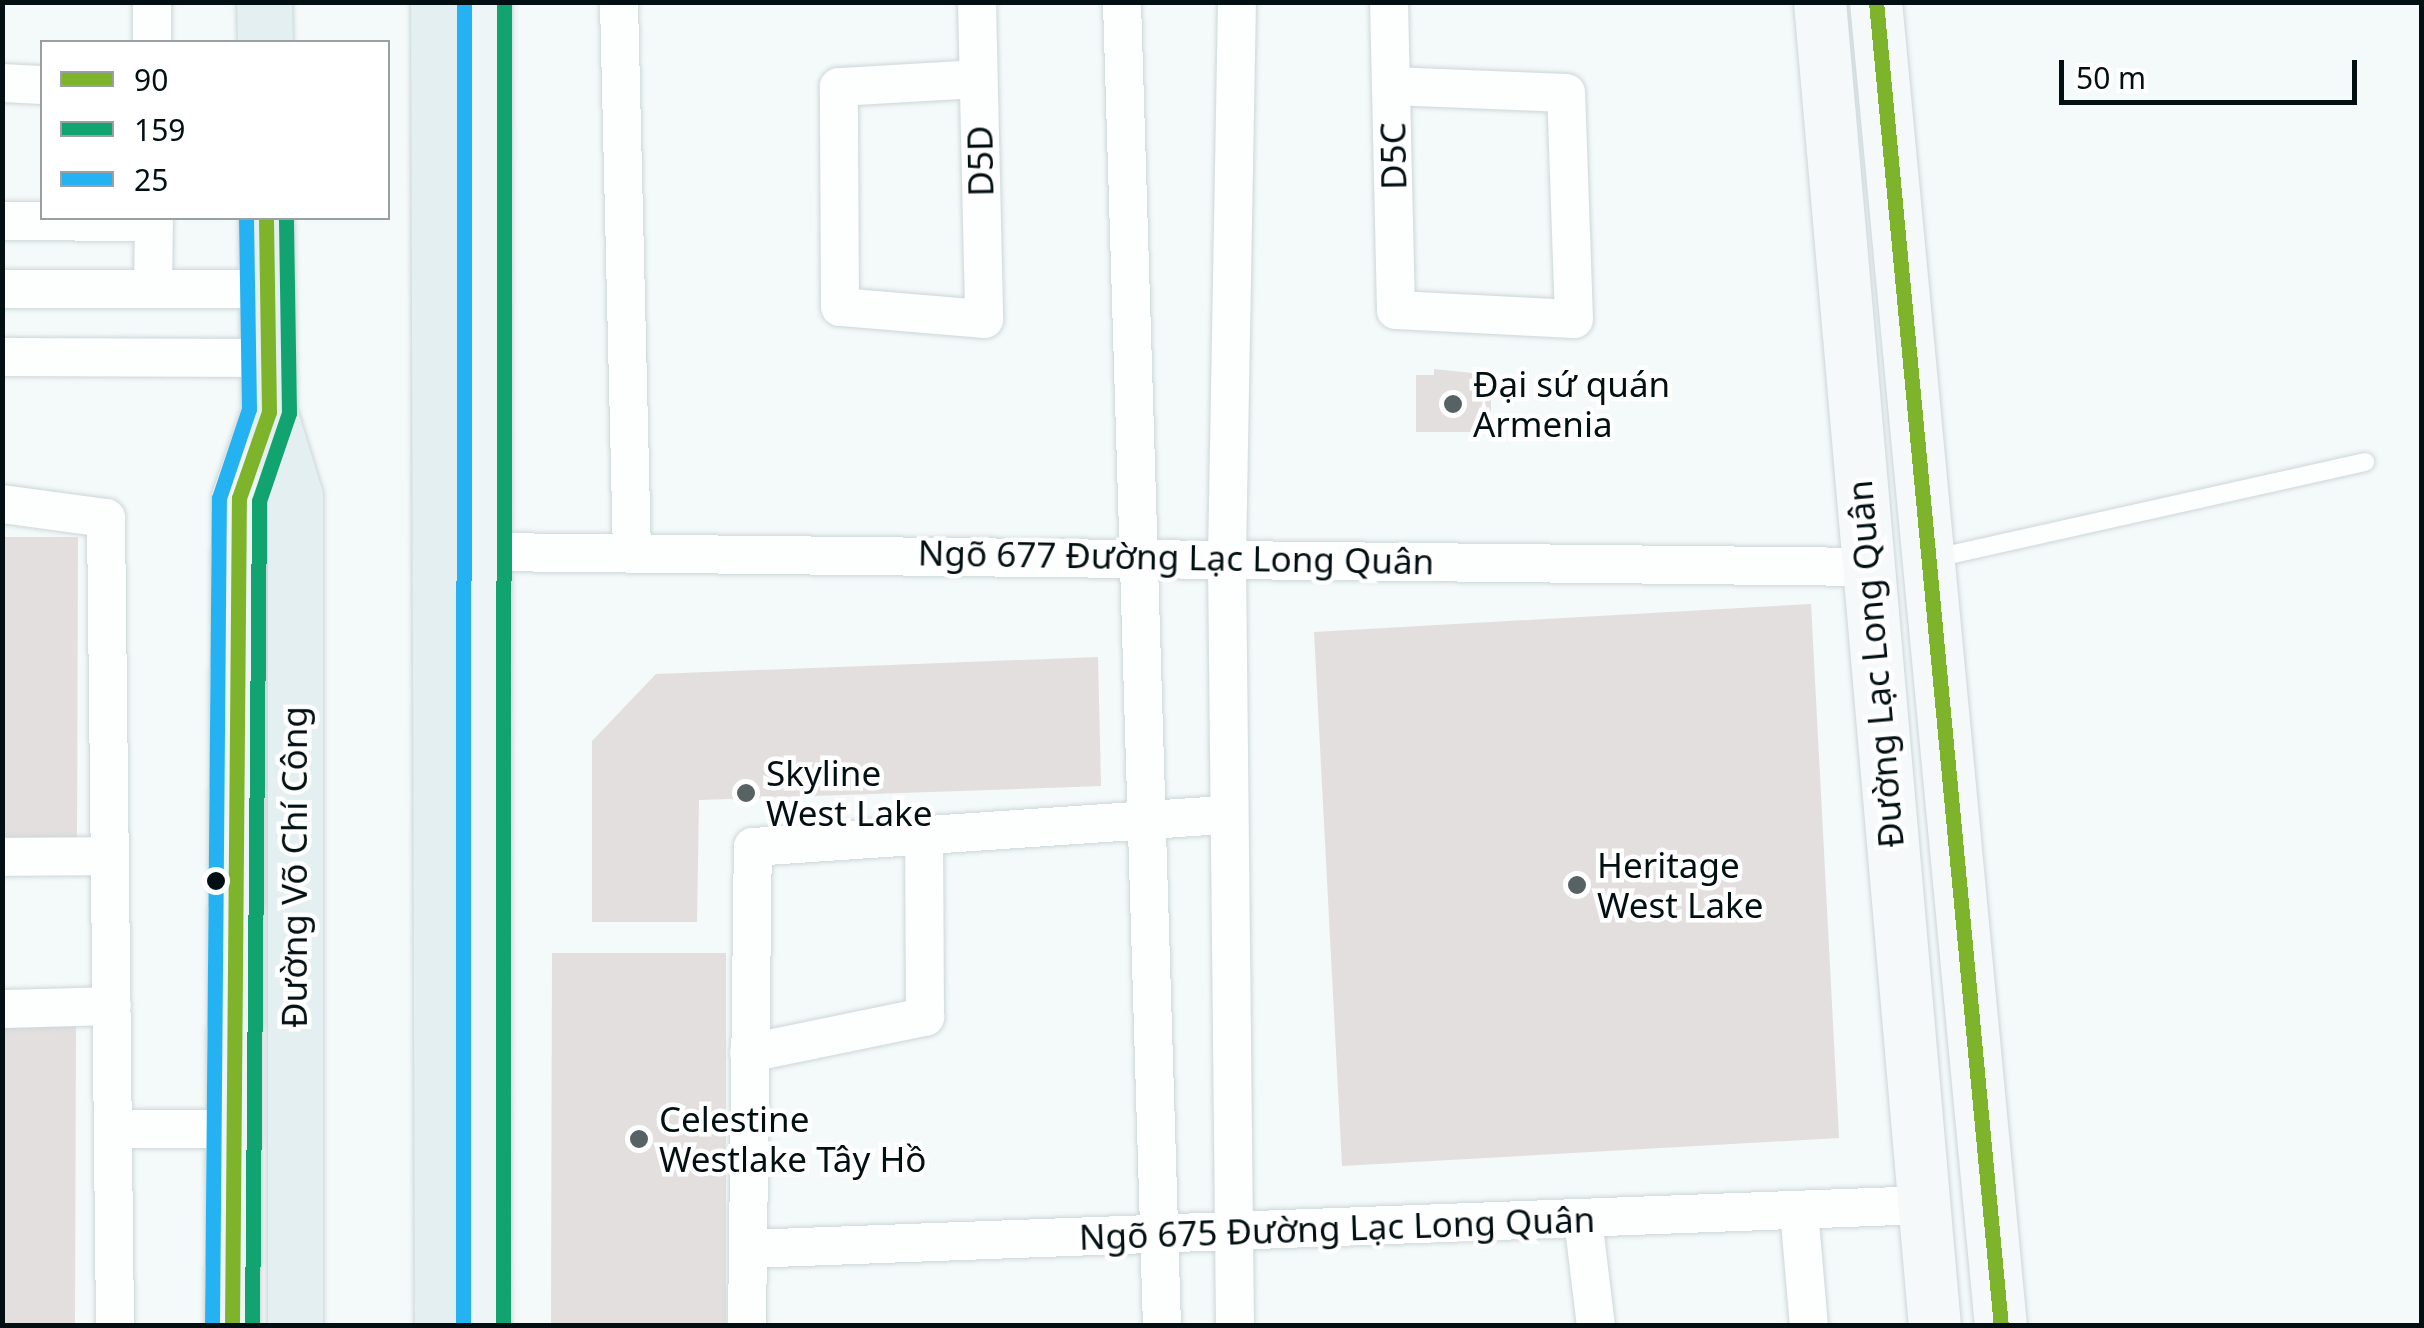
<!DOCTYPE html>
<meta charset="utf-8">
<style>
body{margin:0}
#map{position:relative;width:2424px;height:1328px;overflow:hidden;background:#f4f9f9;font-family:"Noto Sans",sans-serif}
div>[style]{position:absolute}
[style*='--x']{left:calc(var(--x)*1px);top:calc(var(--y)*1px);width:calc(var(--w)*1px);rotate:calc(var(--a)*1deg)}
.building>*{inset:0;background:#e2dfde}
.roads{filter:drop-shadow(0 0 2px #ccd6d8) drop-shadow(0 0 2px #ccd6d8)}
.lane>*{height:18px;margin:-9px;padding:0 9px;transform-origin:9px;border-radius:9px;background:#fdfefe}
.street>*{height:38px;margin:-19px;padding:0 19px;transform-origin:19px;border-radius:19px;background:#fdfefe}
.secondary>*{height:52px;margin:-26px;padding:0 26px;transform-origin:26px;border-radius:26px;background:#f6f9fa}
.primary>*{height:55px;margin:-27.5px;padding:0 27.5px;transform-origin:27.5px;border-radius:27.5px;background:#edf5f6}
.highway>*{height:55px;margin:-27.5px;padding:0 27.5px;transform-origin:27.5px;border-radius:27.5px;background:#e3eff1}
.bus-1>*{height:15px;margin:-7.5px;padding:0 7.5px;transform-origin:7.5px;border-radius:7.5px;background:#7db42b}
.bus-2>*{height:15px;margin:-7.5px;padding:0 7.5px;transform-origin:7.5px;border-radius:7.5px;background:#11a471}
.bus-3>*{height:15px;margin:-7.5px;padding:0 7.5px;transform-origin:7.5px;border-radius:7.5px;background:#25b2f3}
.dots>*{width:28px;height:28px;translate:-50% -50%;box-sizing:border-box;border:5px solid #fff;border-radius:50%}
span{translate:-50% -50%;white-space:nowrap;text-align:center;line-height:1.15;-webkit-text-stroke:9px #fff;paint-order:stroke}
.street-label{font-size:35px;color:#021013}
.poi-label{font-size:35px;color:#021013}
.left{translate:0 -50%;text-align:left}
.frame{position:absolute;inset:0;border:5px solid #021013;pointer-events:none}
.legend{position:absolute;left:40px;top:40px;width:350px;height:180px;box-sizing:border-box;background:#fff;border:2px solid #9a9fa1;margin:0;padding:12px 18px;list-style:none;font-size:30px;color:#021013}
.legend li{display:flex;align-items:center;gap:20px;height:50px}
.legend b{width:50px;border:2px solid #9a9fa1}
.scale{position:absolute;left:2059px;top:60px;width:298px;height:45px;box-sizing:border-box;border:5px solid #021013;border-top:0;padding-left:12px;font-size:30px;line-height:35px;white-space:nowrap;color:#021013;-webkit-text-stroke:8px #fff;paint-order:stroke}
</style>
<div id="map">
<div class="building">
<i style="clip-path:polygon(1434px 369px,1491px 375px,1491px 432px,1416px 432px,1416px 375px,1434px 375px)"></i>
<i style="clip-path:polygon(2px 537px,78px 537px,77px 840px,2px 840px)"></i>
<i style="clip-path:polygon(1811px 604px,1839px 1138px,1342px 1166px,1314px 632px)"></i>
<i style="clip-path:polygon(1098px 657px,1101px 786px,699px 800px,697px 922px,592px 922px,592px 741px,656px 674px)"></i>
<i style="clip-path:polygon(552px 953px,726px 953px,726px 1326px,551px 1326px)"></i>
<i style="clip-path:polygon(2px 1020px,76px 1020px,75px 1324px,2px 1324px)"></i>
</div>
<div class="roads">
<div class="lane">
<i style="--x:1931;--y:559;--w:445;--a:-12.6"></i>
</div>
<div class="street">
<i style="--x:619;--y:2;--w:550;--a:88.65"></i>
<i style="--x:977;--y:2;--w:317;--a:88.7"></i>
<i style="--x:984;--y:319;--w:144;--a:-175.2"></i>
<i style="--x:840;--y:307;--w:220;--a:-90.3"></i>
<i style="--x:839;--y:87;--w:138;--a:-3.3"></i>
<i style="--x:1122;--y:2;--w:1325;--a:88.27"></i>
<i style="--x:1389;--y:2;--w:308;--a:88.7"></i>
<i style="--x:1396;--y:310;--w:178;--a:2.9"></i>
<i style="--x:1574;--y:319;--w:226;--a:-92"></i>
<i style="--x:1566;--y:93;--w:175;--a:-177.7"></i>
<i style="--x:152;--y:42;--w:40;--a:-90"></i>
<i style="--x:2;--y:83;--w:40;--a:2.9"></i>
<i style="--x:2;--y:221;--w:152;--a:0.4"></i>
<i style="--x:2;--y:289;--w:264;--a:0"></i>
<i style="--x:153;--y:289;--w:71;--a:-89.2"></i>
<i style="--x:2;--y:357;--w:265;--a:0.2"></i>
<i style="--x:2;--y:504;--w:105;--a:7.7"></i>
<i style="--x:106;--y:518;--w:808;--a:89.36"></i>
<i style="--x:486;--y:552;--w:1379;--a:0.62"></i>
<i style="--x:2;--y:857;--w:108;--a:-0.5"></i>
<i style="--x:2;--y:1009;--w:110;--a:-1.6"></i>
<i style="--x:749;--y:1053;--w:180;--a:-11.6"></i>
<i style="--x:925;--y:1017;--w:182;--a:-90.3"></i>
<i style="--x:113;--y:1129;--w:120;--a:0"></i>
<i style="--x:1799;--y:1210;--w:116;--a:85.1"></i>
<i style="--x:1583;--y:1219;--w:108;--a:83.1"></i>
<i style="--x:748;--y:1249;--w:1178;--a:-2.14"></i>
<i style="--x:747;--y:1326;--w:479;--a:-89.3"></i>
<i style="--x:753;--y:847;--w:476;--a:-3.9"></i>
<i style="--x:1235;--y:1326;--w:769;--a:-90.6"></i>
<i style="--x:1227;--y:557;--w:555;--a:-88.97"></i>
</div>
<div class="secondary">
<i style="--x:1820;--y:2;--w:1329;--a:85.04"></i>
<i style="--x:1876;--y:2;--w:1330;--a:84.61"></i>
</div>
<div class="primary">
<i style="--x:232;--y:1326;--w:828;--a:-89.52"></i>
<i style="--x:239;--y:498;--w:91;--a:-70.8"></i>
<i style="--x:483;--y:1326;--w:1324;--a:-89.96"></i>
</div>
<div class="highway">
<i style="--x:264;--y:2;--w:40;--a:88.6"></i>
<i style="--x:438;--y:2;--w:1324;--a:89.83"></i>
<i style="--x:266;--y:218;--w:194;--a:89.1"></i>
<i style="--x:269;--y:412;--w:88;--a:72.8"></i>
<i style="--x:295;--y:496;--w:830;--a:90"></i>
</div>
</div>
<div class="bus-1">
<i style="--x:1876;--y:2;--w:1330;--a:84.61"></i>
<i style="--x:232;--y:1326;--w:828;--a:-89.52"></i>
<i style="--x:239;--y:498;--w:91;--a:-70.8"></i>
<i style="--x:269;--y:412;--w:194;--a:-90.9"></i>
</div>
<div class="bus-2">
<i style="--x:252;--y:1326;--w:825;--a:-89.51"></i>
<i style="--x:259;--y:501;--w:93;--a:-71.2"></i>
<i style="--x:289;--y:413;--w:195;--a:-90.9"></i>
<i style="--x:503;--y:1326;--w:1324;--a:-89.96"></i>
</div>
<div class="bus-3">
<i style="--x:212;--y:1326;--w:828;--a:-89.52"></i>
<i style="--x:219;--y:498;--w:94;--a:-71.4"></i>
<i style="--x:249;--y:409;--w:191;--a:-90.9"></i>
<i style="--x:463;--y:1326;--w:1324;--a:-89.96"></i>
</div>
<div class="dots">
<i style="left:1453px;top:404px;background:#576264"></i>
<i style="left:746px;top:793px;background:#576264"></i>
<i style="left:216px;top:881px;background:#021013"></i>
<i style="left:1577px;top:885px;background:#576264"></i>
<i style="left:639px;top:1139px;background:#576264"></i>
</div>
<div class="street-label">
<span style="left:1393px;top:156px;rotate:-91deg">D5C</span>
<span style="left:980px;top:161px;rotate:-91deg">D5D</span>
<span style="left:1176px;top:557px;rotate:1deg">Ngõ 677 Đường Lạc Long Quân</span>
<span style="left:1875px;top:664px;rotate:-95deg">Đường Lạc Long Quân</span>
<span style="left:294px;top:867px;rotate:-90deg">Đường Võ Chí Công</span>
<span style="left:1337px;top:1228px;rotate:-2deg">Ngõ 675 Đường Lạc Long Quân</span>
</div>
<div class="poi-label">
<span class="left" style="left:1473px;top:404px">Đại sứ quán<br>Armenia</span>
<span class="left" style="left:766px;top:793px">Skyline<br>West Lake</span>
<span class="left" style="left:1597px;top:885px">Heritage<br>West Lake</span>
<span class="left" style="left:659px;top:1139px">Celestine<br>Westlake Tây Hồ</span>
</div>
<div class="frame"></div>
<ul class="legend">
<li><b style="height:12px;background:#7db42b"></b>90</li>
<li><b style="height:12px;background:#11a471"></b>159</li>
<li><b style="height:12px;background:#25b2f3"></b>25</li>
</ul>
<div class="scale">50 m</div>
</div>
